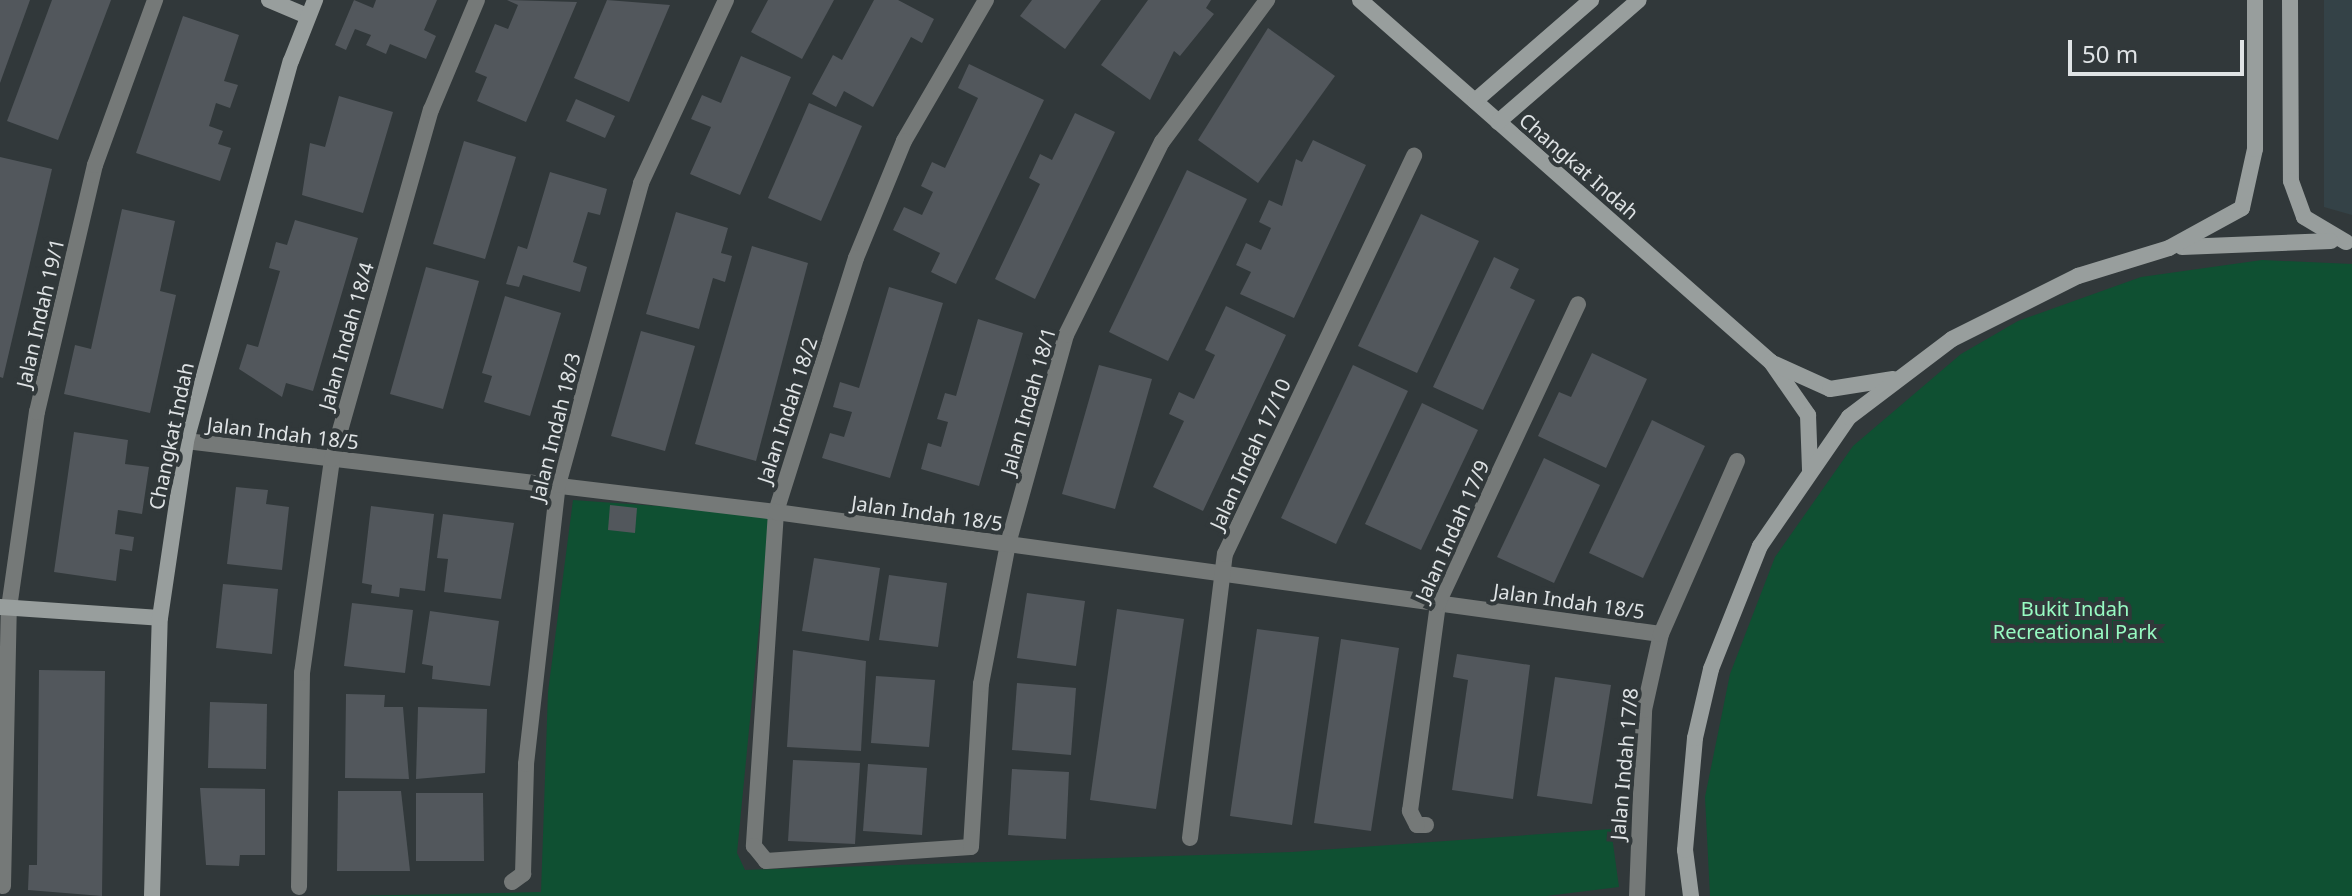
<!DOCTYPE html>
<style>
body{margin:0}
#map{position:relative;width:2352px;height:896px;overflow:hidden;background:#31383a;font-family:"Noto Sans",sans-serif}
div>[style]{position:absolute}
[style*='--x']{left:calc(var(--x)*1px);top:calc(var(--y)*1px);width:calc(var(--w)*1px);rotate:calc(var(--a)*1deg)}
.built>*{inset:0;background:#344247}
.green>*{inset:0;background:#0f5032}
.building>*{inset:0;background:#52575c}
.street>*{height:16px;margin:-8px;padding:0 8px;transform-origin:8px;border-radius:8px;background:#757978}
.secondary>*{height:16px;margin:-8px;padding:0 8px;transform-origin:8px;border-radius:8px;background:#989e9d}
span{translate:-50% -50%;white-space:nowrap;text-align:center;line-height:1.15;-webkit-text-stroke:8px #31383a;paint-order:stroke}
.street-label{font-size:20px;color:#dfe3e5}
.park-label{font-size:20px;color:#97fac2}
.scale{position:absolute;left:2068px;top:40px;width:176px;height:36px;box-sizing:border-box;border:4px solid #dfe3e5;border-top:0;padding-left:10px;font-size:24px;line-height:28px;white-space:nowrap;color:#dfe3e5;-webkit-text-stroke:6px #31383a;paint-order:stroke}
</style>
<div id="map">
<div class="built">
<i style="clip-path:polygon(2324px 0,2352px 0,2352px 215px,2324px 207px)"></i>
</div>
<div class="green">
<i style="clip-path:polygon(2262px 260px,2352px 264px,2352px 896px,1710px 896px,1705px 797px,1730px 674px,1775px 557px,1853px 446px,1961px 354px,2018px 321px,2141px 277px)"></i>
<i style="clip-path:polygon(573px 500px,770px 514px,737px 853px,745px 870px,1292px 852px,1611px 829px,1619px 887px,1546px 896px,345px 896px,541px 892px,548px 692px)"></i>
</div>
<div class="building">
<i style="clip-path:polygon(0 0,30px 0,0 83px)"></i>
<i style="clip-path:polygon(52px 0,111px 0,58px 140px,7px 121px)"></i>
<i style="clip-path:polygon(354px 0,373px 8px,376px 0,437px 0,424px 30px,436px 36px,426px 59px,390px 44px,386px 54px,366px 45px,371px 35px,355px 29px,346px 50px,335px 45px)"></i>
<i style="clip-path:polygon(507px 0,577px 2px,526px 122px,477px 101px,487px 77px,475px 72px,495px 24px,508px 29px,518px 5px)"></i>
<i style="clip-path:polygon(607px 0,670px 5px,629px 102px,574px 78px)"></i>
<i style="clip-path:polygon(768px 0,834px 0,802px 59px,751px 32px)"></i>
<i style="clip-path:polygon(874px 0,898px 0,934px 19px,922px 43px,911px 37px,873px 107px,844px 91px,836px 107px,812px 94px,833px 55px,842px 60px)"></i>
<i style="clip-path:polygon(1032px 0,1101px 0,1065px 49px,1020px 16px)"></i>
<i style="clip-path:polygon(1148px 0,1211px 0,1206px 8px,1214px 14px,1180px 56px,1174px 51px,1150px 100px,1101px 65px)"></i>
<i style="clip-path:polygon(183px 16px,239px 35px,224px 81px,238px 85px,230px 108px,216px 103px,209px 126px,223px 131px,218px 144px,231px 148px,220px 181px,136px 153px)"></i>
<i style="clip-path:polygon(1268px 28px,1335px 76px,1258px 183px,1198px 140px)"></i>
<i style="clip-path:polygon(741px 56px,791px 77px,740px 195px,690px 174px,711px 127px,691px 119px,702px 95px,721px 103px)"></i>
<i style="clip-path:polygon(969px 64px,1044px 100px,956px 284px,931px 272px,940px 253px,893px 230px,904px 207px,922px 215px,933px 192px,921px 186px,932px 162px,945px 168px,978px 98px,958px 88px)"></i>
<i style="clip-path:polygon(339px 96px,393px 112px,363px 213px,302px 195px,310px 143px,325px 147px)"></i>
<i style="clip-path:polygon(576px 99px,615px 116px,605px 138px,566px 121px)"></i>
<i style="clip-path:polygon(809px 103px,862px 126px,821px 221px,768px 198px)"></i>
<i style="clip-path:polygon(1075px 113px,1115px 132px,1035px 299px,995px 279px,1040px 184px,1029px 178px,1040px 154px,1052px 160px)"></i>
<i style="clip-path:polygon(1313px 140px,1366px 165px,1294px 318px,1240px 294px,1251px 272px,1236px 265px,1246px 243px,1261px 250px,1271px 228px,1259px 222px,1269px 200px,1282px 206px,1296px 159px,1302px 162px)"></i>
<i style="clip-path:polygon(464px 141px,516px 157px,485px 259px,433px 244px)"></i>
<i style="clip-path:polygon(0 157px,52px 169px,3px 378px,0 377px)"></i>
<i style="clip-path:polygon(1187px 170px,1247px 199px,1168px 361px,1109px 332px)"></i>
<i style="clip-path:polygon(550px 172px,607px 189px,600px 215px,588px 212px,573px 262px,587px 267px,580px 292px,523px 275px,519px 287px,506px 284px,518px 246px,527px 249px)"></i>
<i style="clip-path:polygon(122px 209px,175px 221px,160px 291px,176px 295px,150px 413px,64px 394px,75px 345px,91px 349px)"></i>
<i style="clip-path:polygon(676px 212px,728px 228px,721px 253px,732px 256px,725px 282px,713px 278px,699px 329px,646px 314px)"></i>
<i style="clip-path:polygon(1421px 214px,1479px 241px,1417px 373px,1358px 346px)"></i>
<i style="clip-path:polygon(295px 220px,358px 238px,313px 391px,286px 383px,282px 397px,239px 369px,247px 344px,258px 347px,280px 271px,269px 268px,276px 242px,287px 245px)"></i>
<i style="clip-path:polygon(752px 246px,808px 263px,756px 461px,695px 444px)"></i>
<i style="clip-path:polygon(1494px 257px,1519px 269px,1510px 288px,1535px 300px,1483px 410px,1433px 387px)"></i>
<i style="clip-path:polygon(426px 267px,479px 281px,443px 409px,390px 394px)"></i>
<i style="clip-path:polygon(889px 287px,943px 303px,890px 478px,822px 458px,830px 433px,844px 437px,852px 412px,833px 407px,840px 382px,859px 388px)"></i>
<i style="clip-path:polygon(505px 296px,561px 313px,530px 416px,484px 402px,492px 376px,482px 373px)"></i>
<i style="clip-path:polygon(1226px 306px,1286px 335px,1203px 511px,1153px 487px,1184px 421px,1169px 414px,1179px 392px,1194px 399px,1215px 355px,1205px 350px)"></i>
<i style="clip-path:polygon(978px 319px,1023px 333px,979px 486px,921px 469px,928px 443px,941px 447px,948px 422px,937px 419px,945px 393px,956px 396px)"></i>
<i style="clip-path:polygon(641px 331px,695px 346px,665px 451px,611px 436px)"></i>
<i style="clip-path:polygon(1592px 353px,1647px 379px,1606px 468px,1538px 436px,1559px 392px,1571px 397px)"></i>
<i style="clip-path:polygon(1099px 365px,1152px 379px,1115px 509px,1062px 494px)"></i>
<i style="clip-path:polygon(1353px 365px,1408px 391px,1336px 544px,1281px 518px)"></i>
<i style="clip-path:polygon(1422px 403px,1478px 430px,1421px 550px,1365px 524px)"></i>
<i style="clip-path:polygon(1652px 420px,1705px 446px,1643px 578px,1589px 553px)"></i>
<i style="clip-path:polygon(74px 432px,128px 440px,125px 464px,149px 467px,142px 514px,118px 510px,115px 534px,134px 537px,132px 551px,120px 549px,116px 581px,54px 572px)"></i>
<i style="clip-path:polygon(1544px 458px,1600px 485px,1554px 583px,1497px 557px)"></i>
<i style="clip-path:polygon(236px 487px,268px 490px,266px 504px,289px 507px,282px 570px,227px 564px)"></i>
<i style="clip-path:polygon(610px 505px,637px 508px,635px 533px,608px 530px)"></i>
<i style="clip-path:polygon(371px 506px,434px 514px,425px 591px,400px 588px,399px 597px,371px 593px,372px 585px,362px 583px)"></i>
<i style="clip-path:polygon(443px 514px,514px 523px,501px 599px,444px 592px,448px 559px,437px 558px)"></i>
<i style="clip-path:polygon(814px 558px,880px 568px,869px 641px,802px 631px)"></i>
<i style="clip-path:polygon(889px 575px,947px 583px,938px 647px,879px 640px)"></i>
<i style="clip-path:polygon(223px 584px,278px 589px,272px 654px,216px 648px)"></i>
<i style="clip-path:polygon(1027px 593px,1085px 601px,1076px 666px,1017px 658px)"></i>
<i style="clip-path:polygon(352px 603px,413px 610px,405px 673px,344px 666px)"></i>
<i style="clip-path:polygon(1117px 609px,1184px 619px,1156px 809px,1090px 800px)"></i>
<i style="clip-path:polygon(430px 611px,499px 621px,490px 686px,432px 679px,433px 666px,422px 664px)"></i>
<i style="clip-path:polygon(1257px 629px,1319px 637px,1292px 825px,1230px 816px)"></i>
<i style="clip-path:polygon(1341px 639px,1399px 648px,1371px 831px,1314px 823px)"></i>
<i style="clip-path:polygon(793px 650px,866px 661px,861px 751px,787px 747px)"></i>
<i style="clip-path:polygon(1457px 654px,1530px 665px,1513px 799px,1452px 790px,1468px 680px,1453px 677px)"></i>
<i style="clip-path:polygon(39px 670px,105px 671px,102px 896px,28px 890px,29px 865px,37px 865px)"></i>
<i style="clip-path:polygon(876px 676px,935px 680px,929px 747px,871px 743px)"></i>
<i style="clip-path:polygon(1555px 677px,1611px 685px,1592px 804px,1537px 796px)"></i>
<i style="clip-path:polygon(1017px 683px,1076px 688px,1071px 755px,1012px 750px)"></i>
<i style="clip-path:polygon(346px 694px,385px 695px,384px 707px,403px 707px,409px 779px,345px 778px)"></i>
<i style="clip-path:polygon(210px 702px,267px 704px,266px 769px,208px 768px)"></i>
<i style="clip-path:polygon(418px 707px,487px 709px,485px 773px,416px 779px)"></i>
<i style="clip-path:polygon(793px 760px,860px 763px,855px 844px,788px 841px)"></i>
<i style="clip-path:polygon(868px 764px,927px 768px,922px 835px,863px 831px)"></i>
<i style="clip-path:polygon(1012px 769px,1069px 772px,1066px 839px,1008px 835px)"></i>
<i style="clip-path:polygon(200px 788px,265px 789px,265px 855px,240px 855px,239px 866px,206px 865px)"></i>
<i style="clip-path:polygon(338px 791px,401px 791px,410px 871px,337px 871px)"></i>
<i style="clip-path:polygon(416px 793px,483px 793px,484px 861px,416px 861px)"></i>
</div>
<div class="street">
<i style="--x:986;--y:0;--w:163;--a:120.2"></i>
<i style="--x:904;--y:141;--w:126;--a:112.3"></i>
<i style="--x:856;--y:258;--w:266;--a:107.5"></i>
<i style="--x:776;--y:512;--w:335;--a:93.8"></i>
<i style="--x:754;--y:846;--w:19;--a:51"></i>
<i style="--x:766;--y:861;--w:205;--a:-3.9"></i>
<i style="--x:971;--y:847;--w:163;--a:-86.5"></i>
<i style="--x:981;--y:684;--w:143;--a:-79.1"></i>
<i style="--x:1008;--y:544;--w:217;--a:-74.5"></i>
<i style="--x:1066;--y:335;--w:216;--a:-63.6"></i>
<i style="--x:1162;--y:142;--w:177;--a:-53.5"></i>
<i style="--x:186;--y:441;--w:594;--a:6.86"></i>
<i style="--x:776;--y:512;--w:893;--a:7.85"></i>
<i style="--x:1426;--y:825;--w:9;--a:180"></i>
<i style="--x:1417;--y:825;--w:16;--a:-117"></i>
<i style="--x:1410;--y:811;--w:210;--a:-82.3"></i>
<i style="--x:1438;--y:603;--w:330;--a:-64.9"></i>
<i style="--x:1190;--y:838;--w:286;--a:-83"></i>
<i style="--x:1225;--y:554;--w:441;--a:-64.6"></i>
<i style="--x:512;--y:882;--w:14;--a:-36"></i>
<i style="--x:523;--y:874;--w:110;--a:-88.4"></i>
<i style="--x:526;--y:764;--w:281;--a:-83.5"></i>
<i style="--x:558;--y:485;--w:313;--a:-74.6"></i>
<i style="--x:641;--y:183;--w:202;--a:-65.1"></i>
<i style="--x:3;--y:886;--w:278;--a:-88.8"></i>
<i style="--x:9;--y:608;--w:198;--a:-81.9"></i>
<i style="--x:37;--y:412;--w:254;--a:-76.8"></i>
<i style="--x:95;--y:165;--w:176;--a:-70"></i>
<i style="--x:299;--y:887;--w:214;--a:-89.2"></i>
<i style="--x:302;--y:673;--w:216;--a:-82"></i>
<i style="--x:332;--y:459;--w:363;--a:-74.2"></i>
<i style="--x:431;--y:110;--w:119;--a:-67.3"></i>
<i style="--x:1637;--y:896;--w:186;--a:-87.8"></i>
<i style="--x:1644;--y:710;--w:78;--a:-77.4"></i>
<i style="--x:1661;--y:634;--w:189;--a:-66.3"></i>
</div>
<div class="secondary">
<i style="--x:269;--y:0;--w:41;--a:22.8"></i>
<i style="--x:1360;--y:0;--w:548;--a:41.37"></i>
<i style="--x:1771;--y:362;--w:65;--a:55.1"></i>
<i style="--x:1808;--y:415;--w:55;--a:87.9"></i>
<i style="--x:2290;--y:0;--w:181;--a:89.7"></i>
<i style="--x:2291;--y:181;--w:38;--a:70"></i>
<i style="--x:2304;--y:217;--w:49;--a:30.8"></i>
<i style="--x:1475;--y:101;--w:154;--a:-41"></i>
<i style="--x:1498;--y:122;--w:186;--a:-40.9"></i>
<i style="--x:2182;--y:247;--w:149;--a:-2.3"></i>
<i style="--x:1775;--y:364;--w:60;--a:24.4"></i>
<i style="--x:1830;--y:389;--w:64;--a:-9"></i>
<i style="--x:0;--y:607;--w:160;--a:3.9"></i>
<i style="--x:152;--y:896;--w:278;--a:-88.4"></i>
<i style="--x:160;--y:618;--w:179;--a:-81.6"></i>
<i style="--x:186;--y:441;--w:394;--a:-74.6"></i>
<i style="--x:291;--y:61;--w:66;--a:-68.5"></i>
<i style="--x:1691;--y:896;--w:46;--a:-97.4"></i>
<i style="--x:1685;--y:850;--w:112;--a:-84.9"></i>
<i style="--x:1695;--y:738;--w:71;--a:-76.9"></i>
<i style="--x:1711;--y:669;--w:132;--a:-68.3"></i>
<i style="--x:1760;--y:546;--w:157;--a:-55.4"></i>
<i style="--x:1849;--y:417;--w:129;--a:-37.1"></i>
<i style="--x:1952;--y:339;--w:141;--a:-26.6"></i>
<i style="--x:2078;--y:276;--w:95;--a:-17.1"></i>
<i style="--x:2169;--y:248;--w:83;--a:-28.7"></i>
<i style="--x:2242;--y:208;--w:60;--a:-77.6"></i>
<i style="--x:2255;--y:149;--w:149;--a:-90"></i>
</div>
<div class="street-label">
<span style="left:1579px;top:166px;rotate:41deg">Changkat Indah</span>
<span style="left:40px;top:313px;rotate:-77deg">Jalan Indah 19/1</span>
<span style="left:346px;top:336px;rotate:-74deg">Jalan Indah 18/4</span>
<span style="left:1028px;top:401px;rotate:-74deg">Jalan Indah 18/1</span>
<span style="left:787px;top:410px;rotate:-72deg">Jalan Indah 18/2</span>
<span style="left:555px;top:427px;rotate:-76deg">Jalan Indah 18/3</span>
<span style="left:283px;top:433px;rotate:7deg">Jalan Indah 18/5</span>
<span style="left:171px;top:436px;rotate:-78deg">Changkat Indah</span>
<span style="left:1250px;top:454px;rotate:-65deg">Jalan Indah 17/10</span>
<span style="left:927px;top:513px;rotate:8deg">Jalan Indah 18/5</span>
<span style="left:1452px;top:531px;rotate:-66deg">Jalan Indah 17/9</span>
<span style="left:1569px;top:601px;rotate:8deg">Jalan Indah 18/5</span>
<span style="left:1624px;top:764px;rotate:-85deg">Jalan Indah 17/8</span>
</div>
<div class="park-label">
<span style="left:2075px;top:620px">Bukit Indah<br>Recreational Park</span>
</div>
<div class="scale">50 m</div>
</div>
